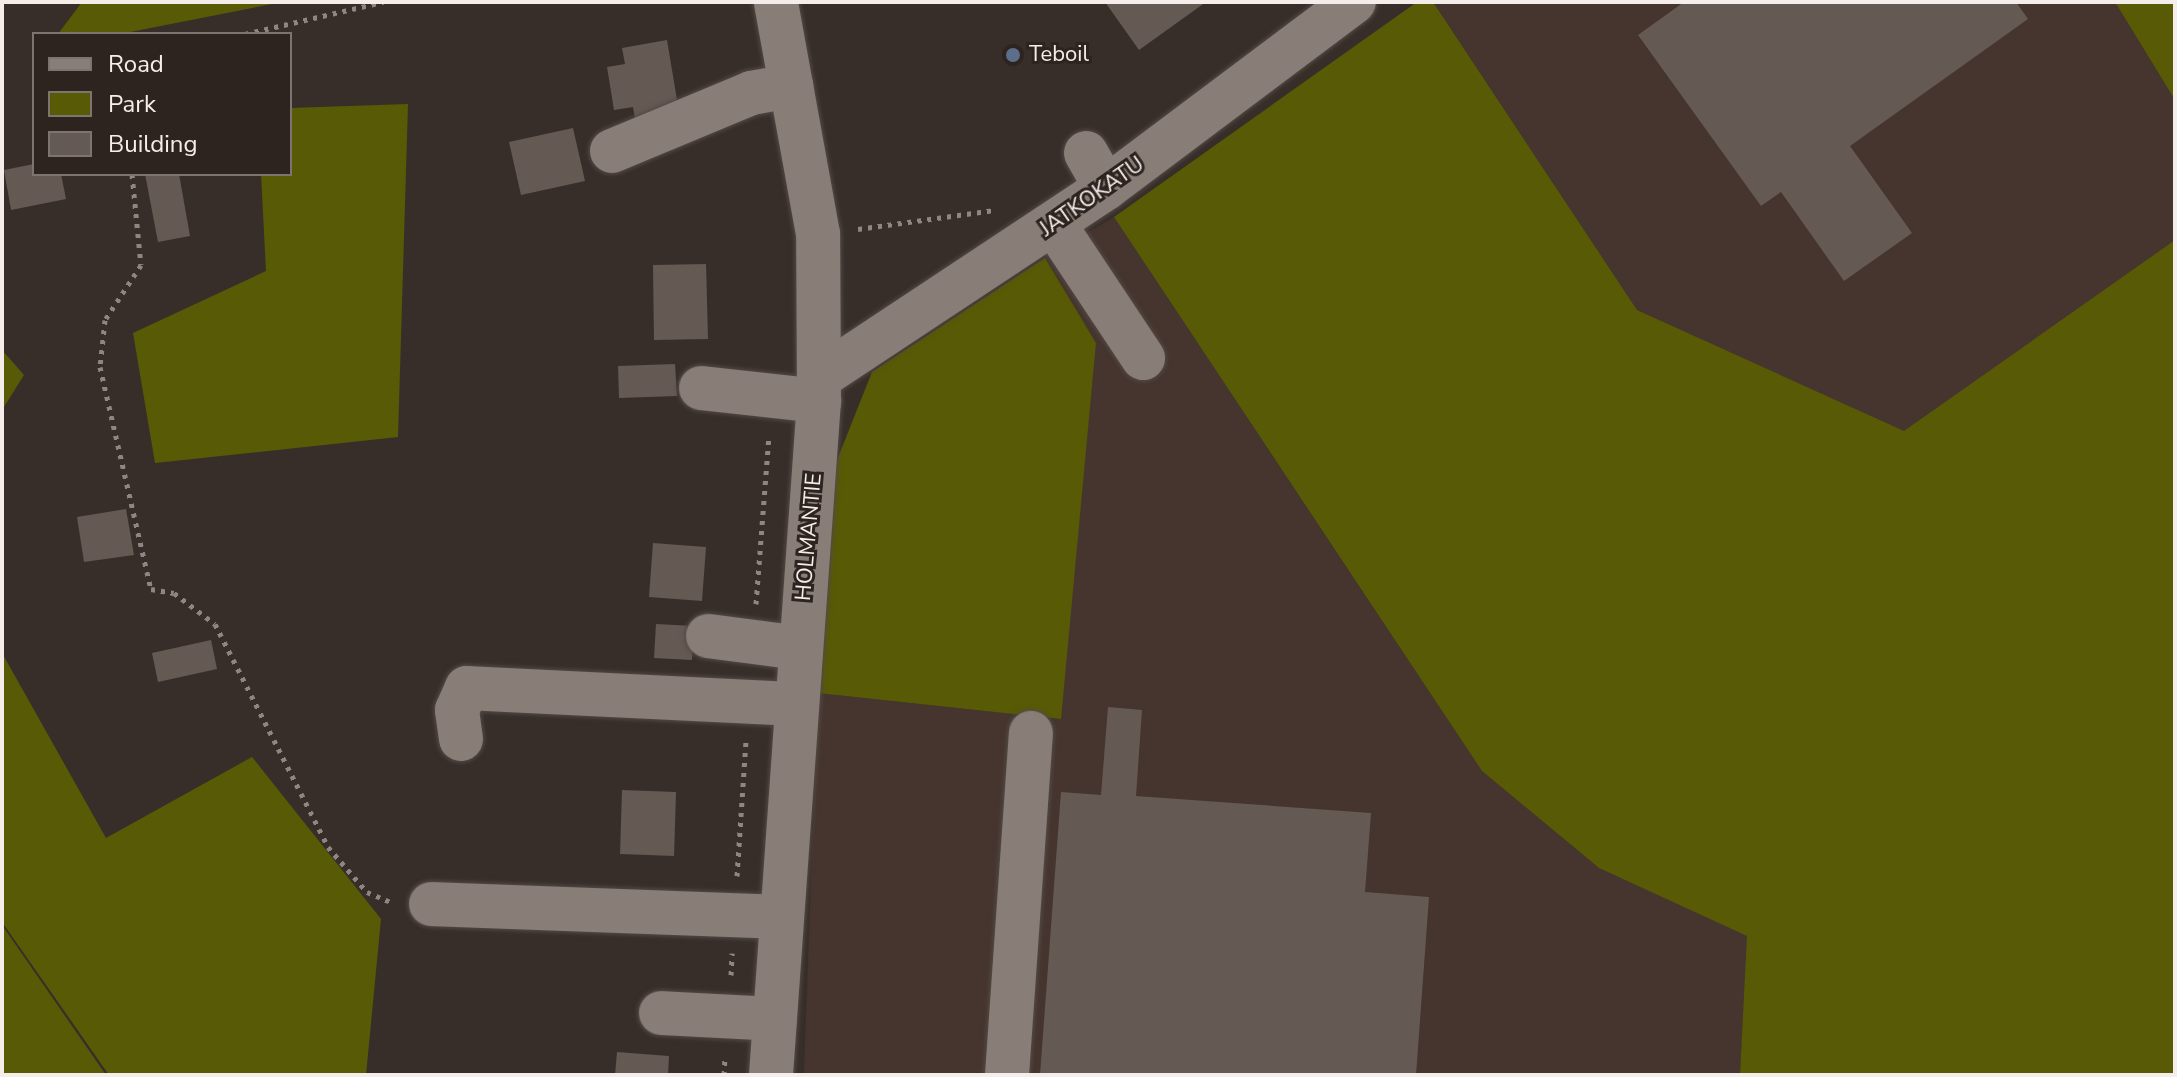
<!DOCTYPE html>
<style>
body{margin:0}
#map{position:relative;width:2177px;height:1077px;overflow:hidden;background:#382e29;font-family:"Nunito Sans",sans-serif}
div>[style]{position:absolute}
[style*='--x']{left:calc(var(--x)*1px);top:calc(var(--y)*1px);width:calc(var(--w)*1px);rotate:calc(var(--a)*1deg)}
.built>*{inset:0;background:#46352e}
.green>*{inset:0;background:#595a05}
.building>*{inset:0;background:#645a53}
.path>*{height:5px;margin-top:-2.5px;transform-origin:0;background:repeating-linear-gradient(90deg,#8e8682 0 4px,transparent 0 10px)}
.roads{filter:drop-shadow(0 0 2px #524a46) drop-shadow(0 0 2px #524a46)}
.minor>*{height:44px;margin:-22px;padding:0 22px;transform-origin:22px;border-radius:22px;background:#897d77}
.dots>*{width:22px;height:22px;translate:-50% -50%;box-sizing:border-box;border:4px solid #2e241f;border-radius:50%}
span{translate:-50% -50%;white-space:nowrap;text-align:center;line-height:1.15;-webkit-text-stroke:6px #2e241f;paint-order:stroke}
.poi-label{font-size:22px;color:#f4edea}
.left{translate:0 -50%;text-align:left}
.street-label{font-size:22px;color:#f4edea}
.frame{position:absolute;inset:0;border:4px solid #f4edea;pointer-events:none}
.legend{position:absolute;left:32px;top:32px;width:260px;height:144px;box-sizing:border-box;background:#2e241f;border:2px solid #7d7470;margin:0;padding:10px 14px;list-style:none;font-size:24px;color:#f4edea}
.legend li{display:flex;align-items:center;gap:16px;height:40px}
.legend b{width:40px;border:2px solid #7d7470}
</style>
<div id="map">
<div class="built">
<i style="clip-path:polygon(1433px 2px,2115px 2px,2175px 100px,2175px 240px,1905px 432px,1637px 310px)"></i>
<i style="clip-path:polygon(1114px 217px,1482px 771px,1599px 868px,1748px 936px,1740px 1075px,804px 1075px,818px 693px,1060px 719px,1096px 343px,1045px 258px)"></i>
</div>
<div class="green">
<i style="clip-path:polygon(82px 2px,282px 2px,120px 34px,58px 34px)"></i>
<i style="clip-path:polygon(1417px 2px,1433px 2px,1637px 310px,1904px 431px,2175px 240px,2175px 1075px,1740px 1075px,1747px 936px,1599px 868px,1482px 771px,1114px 217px)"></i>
<i style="clip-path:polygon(2115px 2px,2175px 2px,2175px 100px)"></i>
<i style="clip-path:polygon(408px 104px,398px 437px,155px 463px,133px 333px,266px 271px,261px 174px,290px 174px,290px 108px)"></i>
<i style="clip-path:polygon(1045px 258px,1096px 343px,1061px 719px,818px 693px,837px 460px,872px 372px)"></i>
<i style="clip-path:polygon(2px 350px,24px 375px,2px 410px)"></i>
<i style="clip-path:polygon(2px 653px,106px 838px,252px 757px,381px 919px,366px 1075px,109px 1075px,2px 922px)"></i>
<i style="clip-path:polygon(2px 925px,106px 1075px,2px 1075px)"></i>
</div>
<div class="building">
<i style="clip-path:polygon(1105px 2px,1206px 2px,1139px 50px)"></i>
<i style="clip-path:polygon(1684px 2px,2016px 2px,2028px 19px,1850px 146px,1912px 233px,1844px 281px,1781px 192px,1761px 206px,1638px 35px)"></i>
<i style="clip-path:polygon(667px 40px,680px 118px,636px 125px,633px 107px,614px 110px,607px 67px,625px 64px,622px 48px)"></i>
<i style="clip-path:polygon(573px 128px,585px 181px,521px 195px,509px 142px)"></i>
<i style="clip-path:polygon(34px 164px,34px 174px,61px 174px,66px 199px,11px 210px,4px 170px)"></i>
<i style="clip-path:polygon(145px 174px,179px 174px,190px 236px,158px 242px)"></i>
<i style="clip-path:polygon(706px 264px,708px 339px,654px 340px,653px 265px)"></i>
<i style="clip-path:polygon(675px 364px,677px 396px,619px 398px,618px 366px)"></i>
<i style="clip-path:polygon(126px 509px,134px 555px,84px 562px,77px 517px)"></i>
<i style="clip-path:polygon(653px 543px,706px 547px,702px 601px,649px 597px)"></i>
<i style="clip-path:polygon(656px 624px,694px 626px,692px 660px,654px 658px)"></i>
<i style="clip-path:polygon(211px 640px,217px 669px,158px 682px,152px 653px)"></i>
<i style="clip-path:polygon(1108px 707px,1142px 710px,1136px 796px,1371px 813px,1365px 892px,1429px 897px,1416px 1075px,1040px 1075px,1061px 792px,1101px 795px)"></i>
<i style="clip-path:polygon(622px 790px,676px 792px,674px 856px,620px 854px)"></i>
<i style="clip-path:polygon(617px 1052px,669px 1056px,668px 1075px,615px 1075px)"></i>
</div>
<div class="path">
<i style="--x:245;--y:34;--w:142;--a:-13.1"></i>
<i style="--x:132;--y:174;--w:91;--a:84.4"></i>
<i style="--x:141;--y:265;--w:66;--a:123.2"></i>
<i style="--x:105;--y:320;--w:47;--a:96.1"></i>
<i style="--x:100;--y:367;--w:228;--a:77.1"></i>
<i style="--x:151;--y:589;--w:23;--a:10"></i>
<i style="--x:174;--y:593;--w:51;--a:37.1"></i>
<i style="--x:215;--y:624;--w:250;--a:63.1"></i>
<i style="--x:328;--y:847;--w:60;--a:49.1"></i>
<i style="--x:367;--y:892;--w:25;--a:23"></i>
<i style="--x:858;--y:229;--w:138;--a:-7.9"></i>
<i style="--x:756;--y:604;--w:169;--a:-85.6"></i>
<i style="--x:737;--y:876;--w:134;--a:-86.2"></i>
<i style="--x:731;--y:975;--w:22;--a:-87"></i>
<i style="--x:724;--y:1075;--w:18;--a:-87"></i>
</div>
<div class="roads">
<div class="minor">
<i style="--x:612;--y:151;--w:151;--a:-22.6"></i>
<i style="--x:751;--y:93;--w:41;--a:-9.9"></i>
<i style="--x:1086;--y:153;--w:40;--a:60.3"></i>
<i style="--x:1054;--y:224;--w:161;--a:56.4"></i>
<i style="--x:819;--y:378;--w:344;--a:-33.5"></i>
<i style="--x:1106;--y:188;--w:310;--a:-36.9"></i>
<i style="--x:701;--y:388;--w:119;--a:6.3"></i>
<i style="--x:708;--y:636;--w:93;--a:7.4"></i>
<i style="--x:461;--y:739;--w:29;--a:-98"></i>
<i style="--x:457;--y:710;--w:24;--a:-66"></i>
<i style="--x:467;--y:688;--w:329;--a:2.8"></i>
<i style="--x:431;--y:904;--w:351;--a:2.1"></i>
<i style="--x:661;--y:1013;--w:114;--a:3"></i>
<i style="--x:771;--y:1075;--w:676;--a:-85.93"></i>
<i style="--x:819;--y:401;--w:167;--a:-90.3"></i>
<i style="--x:818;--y:234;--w:236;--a:-100.3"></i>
<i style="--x:1007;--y:1075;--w:343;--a:-86"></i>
</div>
</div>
<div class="dots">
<i style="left:1013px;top:55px;background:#5c6f8a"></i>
</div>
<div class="poi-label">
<span class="left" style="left:1029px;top:55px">Teboil</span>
</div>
<div class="street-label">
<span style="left:1092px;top:197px;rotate:-35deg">JATKOKATU</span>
<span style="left:809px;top:537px;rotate:-85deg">HOLMANTIE</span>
</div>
<div class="frame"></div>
<ul class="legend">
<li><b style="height:10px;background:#897d77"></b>Road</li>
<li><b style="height:22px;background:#595a05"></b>Park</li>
<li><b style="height:22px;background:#645a53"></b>Building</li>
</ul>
</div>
